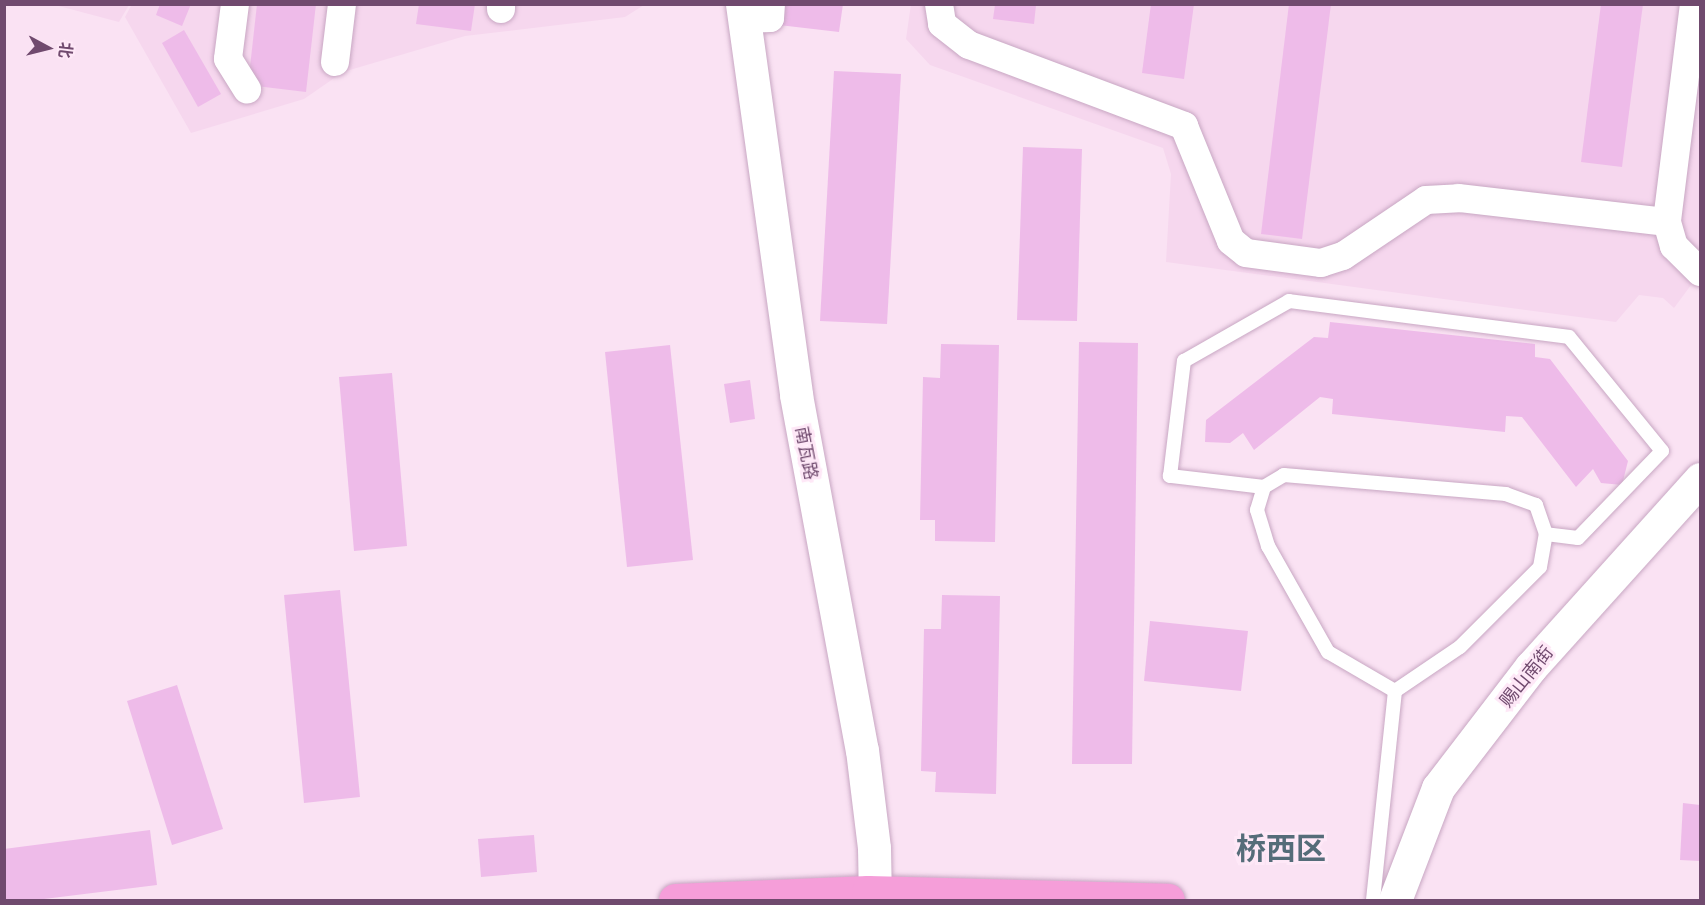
<!DOCTYPE html>
<meta charset="utf-8">
<style>
body{margin:0}
#map{position:relative;width:1705px;height:905px;overflow:hidden;background:#fae2f3;font-family:Manrope,"Noto Sans SC",sans-serif}
div>[style]{position:absolute}
[style*='--x']{left:calc(var(--x)*1px);top:calc(var(--y)*1px);width:calc(var(--w)*1px);rotate:calc(var(--a)*1deg)}
.residential>*{inset:0;background:#f6d7ee}
.building>*{inset:0;background:#eebbe9}
.roads{filter:drop-shadow(0 0 2px #c8a7c3) drop-shadow(0 0 2px #c8a7c3)}
.lane>*{height:14px;margin:-7px;padding:0 7px;transform-origin:7px;border-radius:7px;background:#fff}
.street>*{height:28px;margin:-14px;padding:0 14px;transform-origin:14px;border-radius:14px;background:#fff}
.secondary>*{height:33px;margin:-16.5px;padding:0 16.5px;transform-origin:16.5px;border-radius:16.5px;background:#fff}
.primary>*{height:33px;margin:-16.5px;padding:0 16.5px;transform-origin:16.5px;border-radius:16.5px;background:#f59ed9}
span{translate:-50% -50%;white-space:nowrap;text-align:center;line-height:1.15;-webkit-text-stroke:6px #fee8f7;paint-order:stroke}
.street-label{font-size:18px;color:#704a6e}
.town-label{font-size:30px;color:#556c79;font-weight:700}
.frame{position:absolute;inset:0;border:6px solid #704a6e;pointer-events:none}
.north{position:absolute;left:18px;top:18px;width:60px;height:60px;-webkit-text-stroke:4px #fee8f7;paint-order:stroke;rotate:97deg;font-size:16px;font-weight:700;line-height:24px;text-align:center;color:#704a6e}
.north::after{content:'';display:block;margin:auto;width:21px;height:27px;background:#704a6e;clip-path:polygon(50% 0,100% 100%,50% 72%,0 100%)}
</style>
<div id="map">
<div class="residential">
<i style="clip-path:polygon(132px 4px,644px 5px,625px 17px,465px 36px,343px 72px,304px 99px,191px 133px,125px 17px)"></i>
<i style="clip-path:polygon(911px 4px,1700px 5px,1700px 273px,1674px 308px,1663px 298px,1639px 295px,1616px 322px,1166px 262px,1171px 174px,1163px 148px,930px 65px,906px 39px)"></i>
<i style="clip-path:polygon(55px 5px,129px 4px,129px 5px,119px 22px)"></i>
</div>
<div class="building">
<i style="clip-path:polygon(160px 4px,191px 4px,182px 26px,156px 15px)"></i>
<i style="clip-path:polygon(257px 4px,316px 4px,306px 92px,248px 85px)"></i>
<i style="clip-path:polygon(419px 4px,475px 4px,471px 31px,416px 24px)"></i>
<i style="clip-path:polygon(782px 4px,843px 4px,839px 32px,779px 25px)"></i>
<i style="clip-path:polygon(1151px 4px,1194px 4px,1184px 79px,1142px 73px)"></i>
<i style="clip-path:polygon(1289px 4px,1331px 4px,1302px 239px,1261px 234px)"></i>
<i style="clip-path:polygon(1601px 4px,1643px 4px,1622px 167px,1581px 162px)"></i>
<i style="clip-path:polygon(995px 5px,1036px 5px,1034px 24px,993px 19px)"></i>
<i style="clip-path:polygon(184px 30px,221px 94px,198px 107px,162px 43px)"></i>
<i style="clip-path:polygon(834px 71px,901px 74px,887px 324px,820px 321px)"></i>
<i style="clip-path:polygon(1023px 147px,1082px 149px,1077px 321px,1017px 320px)"></i>
<i style="clip-path:polygon(1330px 322px,1535px 344px,1535px 357px,1550px 359px,1628px 461px,1622px 485px,1601px 483px,1593px 469px,1576px 487px,1522px 417px,1506px 416px,1505px 432px,1332px 414px,1333px 399px,1320px 397px,1254px 450px,1243px 433px,1230px 443px,1205px 442px,1206px 420px,1314px 337px,1328px 338px)"></i>
<i style="clip-path:polygon(1079px 342px,1138px 343px,1132px 764px,1072px 764px)"></i>
<i style="clip-path:polygon(941px 344px,999px 345px,995px 542px,935px 541px,935px 520px,920px 520px,923px 377px,940px 378px)"></i>
<i style="clip-path:polygon(670px 345px,693px 560px,627px 567px,605px 352px)"></i>
<i style="clip-path:polygon(392px 373px,407px 546px,354px 551px,339px 377px)"></i>
<i style="clip-path:polygon(750px 380px,755px 419px,730px 423px,724px 384px)"></i>
<i style="clip-path:polygon(340px 590px,360px 797px,304px 803px,284px 595px)"></i>
<i style="clip-path:polygon(942px 595px,1000px 596px,996px 794px,935px 792px,936px 772px,921px 771px,924px 629px,941px 629px)"></i>
<i style="clip-path:polygon(1150px 621px,1248px 631px,1241px 691px,1144px 681px)"></i>
<i style="clip-path:polygon(177px 685px,223px 829px,172px 845px,127px 701px)"></i>
<i style="clip-path:polygon(1683px 803px,1700px 805px,1700px 861px,1680px 860px)"></i>
<i style="clip-path:polygon(150px 830px,157px 885px,36px 900px,4px 900px,4px 849px)"></i>
<i style="clip-path:polygon(534px 835px,537px 872px,481px 877px,478px 839px)"></i>
</div>
<div class="roads">
<div class="lane">
<i style="--x:1264;--y:487;--w:95;--a:-173.3"></i>
<i style="--x:1170;--y:476;--w:116;--a:-83.1"></i>
<i style="--x:1184;--y:361;--w:121;--a:-29.7"></i>
<i style="--x:1289;--y:301;--w:282;--a:7.3"></i>
<i style="--x:1569;--y:337;--w:147;--a:50.8"></i>
<i style="--x:1662;--y:451;--w:121;--a:134"></i>
<i style="--x:1578;--y:538;--w:32;--a:-173"></i>
<i style="--x:1373;--y:900;--w:210;--a:-84"></i>
<i style="--x:1395;--y:691;--w:78;--a:-34.1"></i>
<i style="--x:1460;--y:647;--w:113;--a:-45"></i>
<i style="--x:1540;--y:567;--w:34;--a:-80"></i>
<i style="--x:1546;--y:534;--w:31;--a:-109"></i>
<i style="--x:1536;--y:505;--w:32;--a:-160"></i>
<i style="--x:1506;--y:494;--w:223;--a:-175.1"></i>
<i style="--x:1284;--y:475;--w:23;--a:149"></i>
<i style="--x:1264;--y:487;--w:24;--a:107"></i>
<i style="--x:1257;--y:510;--w:38;--a:73"></i>
<i style="--x:1268;--y:546;--w:122;--a:60.5"></i>
<i style="--x:1328;--y:652;--w:78;--a:30.2"></i>
</div>
<div class="street">
<i style="--x:235;--y:4;--w:55;--a:97.3"></i>
<i style="--x:228;--y:59;--w:36;--a:58"></i>
<i style="--x:939;--y:4;--w:20;--a:81"></i>
<i style="--x:942;--y:24;--w:34;--a:38"></i>
<i style="--x:969;--y:45;--w:230;--a:20.6"></i>
<i style="--x:1184;--y:126;--w:124;--a:67.8"></i>
<i style="--x:1231;--y:241;--w:19;--a:39"></i>
<i style="--x:1246;--y:253;--w:76;--a:7.6"></i>
<i style="--x:1321;--y:263;--w:23;--a:-18"></i>
<i style="--x:1343;--y:256;--w:100;--a:-34"></i>
<i style="--x:1426;--y:200;--w:33;--a:-3"></i>
<i style="--x:1459;--y:198;--w:209;--a:6.6"></i>
<i style="--x:1694;--y:4;--w:220;--a:97.1"></i>
<i style="--x:1667;--y:222;--w:25;--a:74"></i>
<i style="--x:1674;--y:246;--w:37;--a:45"></i>
<i style="--x:501;--y:9;--w:5;--a:-90"></i>
<i style="--x:744;--y:19;--w:26;--a:-2"></i>
<i style="--x:770;--y:18;--w:14;--a:-86"></i>
<i style="--x:335;--y:62;--w:58;--a:-83.1"></i>
</div>
<div class="secondary">
<i style="--x:742;--y:4;--w:395;--a:82.1"></i>
<i style="--x:796;--y:395;--w:361;--a:79.5"></i>
<i style="--x:862;--y:750;--w:99;--a:83"></i>
<i style="--x:874;--y:848;--w:52;--a:88.9"></i>
<i style="--x:1395;--y:900;--w:120;--a:-69"></i>
<i style="--x:1438;--y:788;--w:153;--a:-52.5"></i>
<i style="--x:1531;--y:667;--w:253;--a:-48"></i>
</div>
<div class="primary">
<i style="--x:675;--y:900;--w:193;--a:-2.4"></i>
<i style="--x:868;--y:892;--w:300;--a:1.5"></i>
</div>
</div>
<div class="street-label">
<span style="left:807px;top:453px;rotate:79deg">南瓦路</span>
<span style="left:1526px;top:676px;rotate:-51deg">赐山南街</span>
</div>
<div class="town-label">
<span style="left:1281px;top:848px">桥西区</span>
</div>
<div class="frame"></div>
<div class="north">北</div>
</div>
